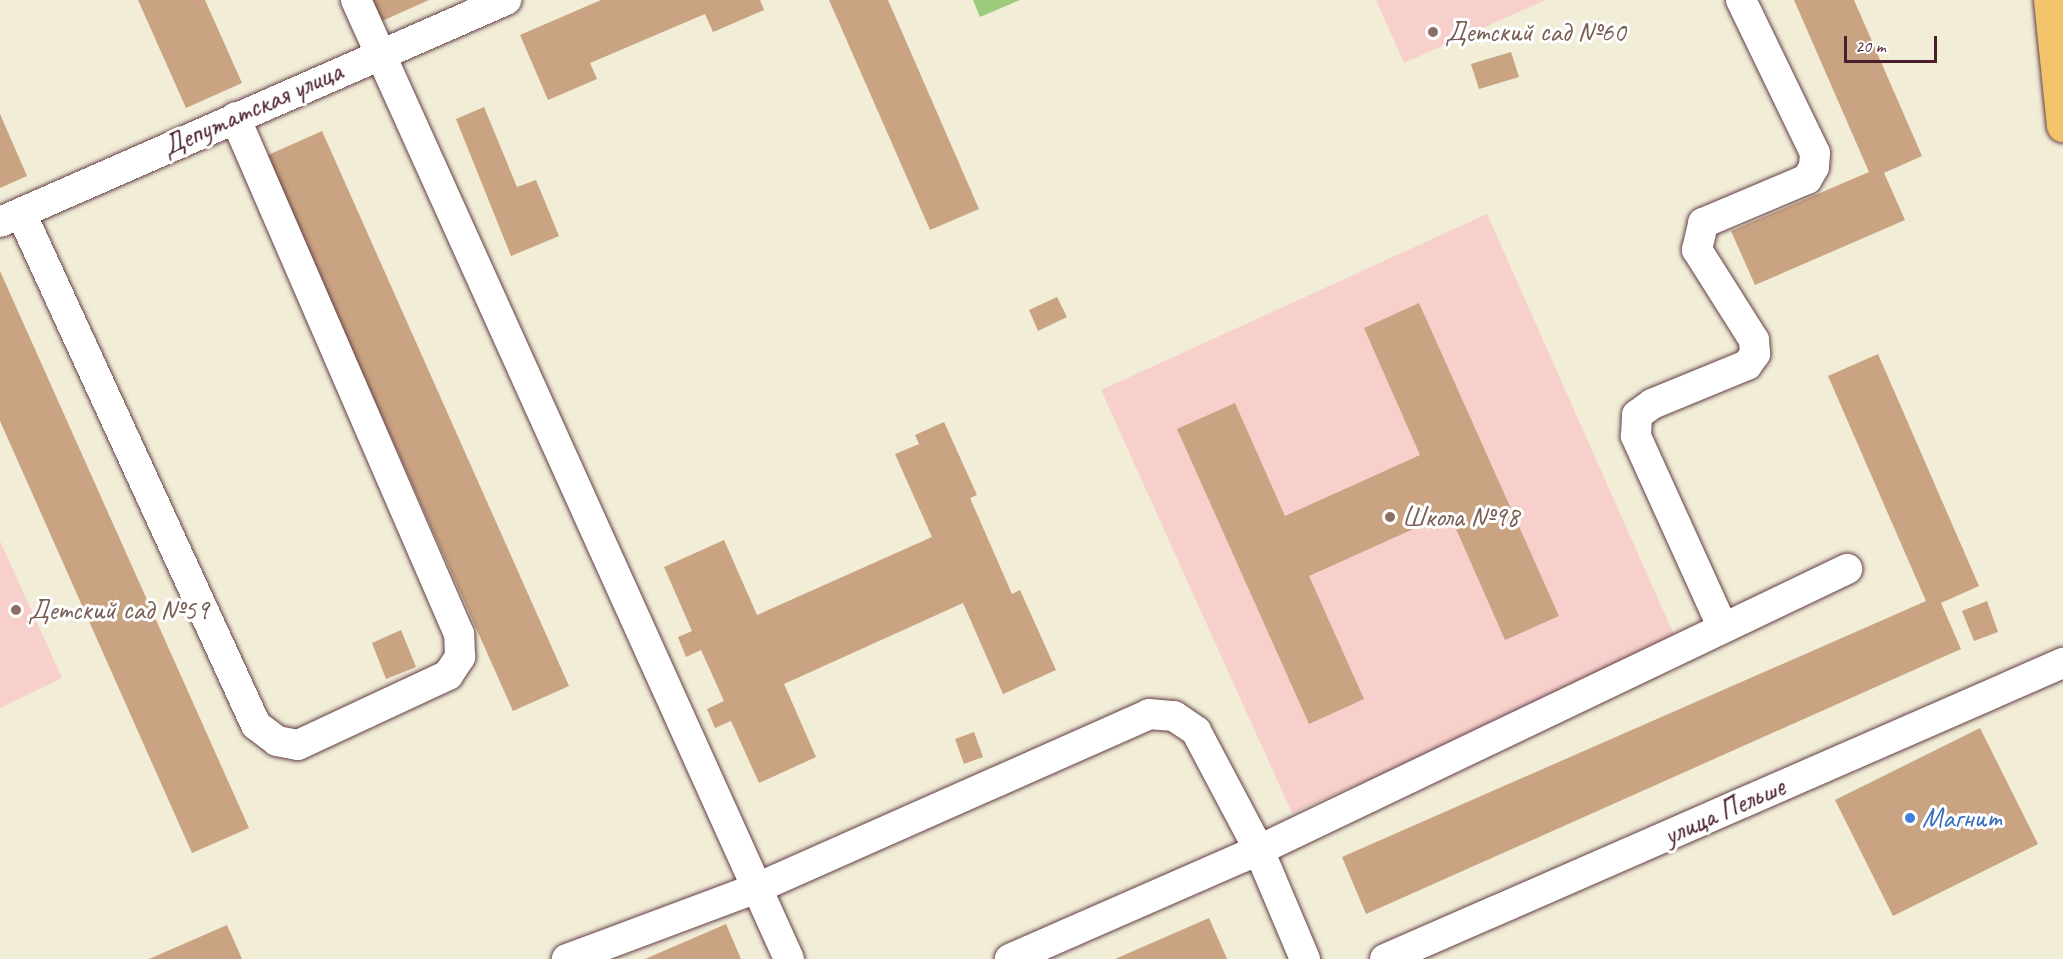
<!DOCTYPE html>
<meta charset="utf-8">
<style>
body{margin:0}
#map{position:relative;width:2063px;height:959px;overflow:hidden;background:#f1edd7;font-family:Caveat,sans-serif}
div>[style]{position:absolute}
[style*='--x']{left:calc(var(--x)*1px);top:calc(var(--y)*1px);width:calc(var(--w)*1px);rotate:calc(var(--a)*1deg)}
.built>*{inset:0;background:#f7d0cb}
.green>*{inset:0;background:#9ccc7b}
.building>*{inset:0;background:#c9a382}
.roads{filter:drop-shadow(0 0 2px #633e45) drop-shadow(0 0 2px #633e45)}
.minor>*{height:30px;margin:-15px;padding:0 15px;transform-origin:15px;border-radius:15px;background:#fff}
.highway>*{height:33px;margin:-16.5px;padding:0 16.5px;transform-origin:16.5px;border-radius:16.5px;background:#f2c36a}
.dots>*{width:16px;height:16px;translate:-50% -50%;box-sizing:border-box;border:3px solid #fff;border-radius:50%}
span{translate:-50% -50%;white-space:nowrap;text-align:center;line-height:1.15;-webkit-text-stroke:6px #fff;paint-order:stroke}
.education-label{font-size:28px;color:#785e54}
.left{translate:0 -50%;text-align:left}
.street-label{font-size:28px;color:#4a1f2b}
.shop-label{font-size:28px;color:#366cbe}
.scale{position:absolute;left:1844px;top:36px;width:93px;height:27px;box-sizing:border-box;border:3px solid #4a1f2b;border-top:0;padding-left:8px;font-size:18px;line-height:21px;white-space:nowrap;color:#4a1f2b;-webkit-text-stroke:4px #fff;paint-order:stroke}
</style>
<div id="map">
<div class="built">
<i style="clip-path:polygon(1376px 0,1546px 0,1404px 63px)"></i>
<i style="clip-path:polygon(1487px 214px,1678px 644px,1292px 813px,1101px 390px)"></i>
<i style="clip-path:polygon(0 541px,62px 678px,0 708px)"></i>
</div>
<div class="green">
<i style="clip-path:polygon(973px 0,1020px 0,980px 17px)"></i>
</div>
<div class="building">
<i style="clip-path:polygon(138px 0,205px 0,242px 83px,186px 108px)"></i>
<i style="clip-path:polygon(373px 0,429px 0,382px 21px)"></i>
<i style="clip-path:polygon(601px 0,760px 0,764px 10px,713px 32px,705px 14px,590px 63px,597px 79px,548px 100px,520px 35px)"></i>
<i style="clip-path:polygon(829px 0,888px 0,979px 209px,930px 230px)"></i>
<i style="clip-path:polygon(1794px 0,1854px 0,1922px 156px,1884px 173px,1905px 220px,1755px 285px,1731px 231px,1869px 172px)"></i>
<i style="clip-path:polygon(1511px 52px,1519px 77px,1479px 89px,1471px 64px)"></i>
<i style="clip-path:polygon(484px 107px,517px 187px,536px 180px,559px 236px,511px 256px,456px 119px)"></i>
<i style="clip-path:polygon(0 114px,27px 176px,0 188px)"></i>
<i style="clip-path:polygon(322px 131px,569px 686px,513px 711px,266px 156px)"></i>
<i style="clip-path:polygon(0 271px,249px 828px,192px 853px,0 421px)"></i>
<i style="clip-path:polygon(1057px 297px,1067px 317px,1038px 331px,1029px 310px)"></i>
<i style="clip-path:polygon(1419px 303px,1559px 616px,1505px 640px,1449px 513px,1309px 576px,1364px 699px,1309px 724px,1177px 429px,1235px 403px,1285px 516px,1420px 455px,1364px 328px)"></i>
<i style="clip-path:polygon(1878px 354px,1979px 586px,1941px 603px,1961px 649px,1366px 914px,1342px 857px,1926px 601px,1828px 376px)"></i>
<i style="clip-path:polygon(944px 422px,977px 495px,970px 498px,1012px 594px,1020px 590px,1056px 670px,1003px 694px,963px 603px,784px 684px,816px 757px,759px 783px,731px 721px,715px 728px,707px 709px,724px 701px,701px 650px,686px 657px,678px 637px,692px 631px,664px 567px,724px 540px,757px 615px,932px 537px,895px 454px,919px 444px,915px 435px)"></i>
<i style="clip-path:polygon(1987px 601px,1998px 632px,1974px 641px,1962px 611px)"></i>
<i style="clip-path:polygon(401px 630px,416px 667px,386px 679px,372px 643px)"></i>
<i style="clip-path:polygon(1980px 728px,2038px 844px,1893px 916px,1835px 800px)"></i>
<i style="clip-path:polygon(974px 732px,983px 757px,964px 764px,955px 739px)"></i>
<i style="clip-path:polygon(1209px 918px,1227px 959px,1115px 959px)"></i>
<i style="clip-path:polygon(726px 924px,741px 959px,645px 959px)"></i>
<i style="clip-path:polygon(227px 925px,242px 959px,149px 959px)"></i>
</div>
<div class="roads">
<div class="minor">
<i style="--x:356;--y:0;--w:974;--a:65.7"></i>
<i style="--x:757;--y:888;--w:203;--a:159.5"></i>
<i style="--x:21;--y:213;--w:563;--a:65.35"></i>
<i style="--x:256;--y:725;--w:26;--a:37"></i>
<i style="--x:277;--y:741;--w:21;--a:11"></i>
<i style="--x:298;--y:745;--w:166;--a:-25"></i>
<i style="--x:448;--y:675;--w:22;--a:-56"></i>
<i style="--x:460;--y:657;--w:23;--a:-92"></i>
<i style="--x:459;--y:634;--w:563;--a:-113.43"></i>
<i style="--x:0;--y:222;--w:553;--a:-23.69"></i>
<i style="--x:1722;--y:626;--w:209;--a:-114.4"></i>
<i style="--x:1636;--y:436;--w:21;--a:-87"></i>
<i style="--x:1637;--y:415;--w:19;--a:-36"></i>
<i style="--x:1652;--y:404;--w:103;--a:-22.3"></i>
<i style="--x:1747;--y:365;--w:14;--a:-54"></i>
<i style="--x:1755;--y:354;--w:14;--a:-94"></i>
<i style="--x:1754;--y:340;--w:107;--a:-122.3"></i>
<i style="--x:1697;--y:250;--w:28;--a:-77"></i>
<i style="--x:1703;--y:223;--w:113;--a:-22.9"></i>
<i style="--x:1807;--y:179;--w:14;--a:-60"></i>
<i style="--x:1814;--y:167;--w:14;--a:-86"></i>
<i style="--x:1815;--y:153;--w:170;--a:-115.8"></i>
<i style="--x:789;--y:959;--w:78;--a:-114.3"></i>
<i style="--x:757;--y:888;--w:429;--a:-23.9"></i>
<i style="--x:1149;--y:714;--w:25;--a:5"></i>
<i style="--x:1174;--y:716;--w:27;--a:34"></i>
<i style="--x:1196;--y:731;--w:135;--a:62.1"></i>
<i style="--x:1259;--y:850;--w:272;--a:156.4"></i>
<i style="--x:1305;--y:959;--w:118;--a:-112.9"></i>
<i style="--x:1259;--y:850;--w:652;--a:-25.54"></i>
<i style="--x:1385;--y:959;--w:740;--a:-23.59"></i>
</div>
<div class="highway">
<i style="--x:2050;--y:0;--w:126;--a:84.1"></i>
</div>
</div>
<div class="dots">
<i style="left:1433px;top:32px;background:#8d6e63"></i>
<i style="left:1390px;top:517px;background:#8d6e63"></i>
<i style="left:16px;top:610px;background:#8d6e63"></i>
<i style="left:1910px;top:818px;background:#3f7fe0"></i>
</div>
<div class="education-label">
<span class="left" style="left:1445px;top:32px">Детский сад №60</span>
<span class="left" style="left:1402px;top:517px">Школа №98</span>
<span class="left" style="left:28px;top:610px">Детский сад №59</span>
</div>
<div class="street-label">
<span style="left:252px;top:109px;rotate:-24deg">Депутатская улица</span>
<span style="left:1724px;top:811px;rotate:-24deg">улица Пельше</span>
</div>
<div class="shop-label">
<span class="left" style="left:1922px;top:818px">Магнит</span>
</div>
<div class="scale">20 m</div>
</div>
